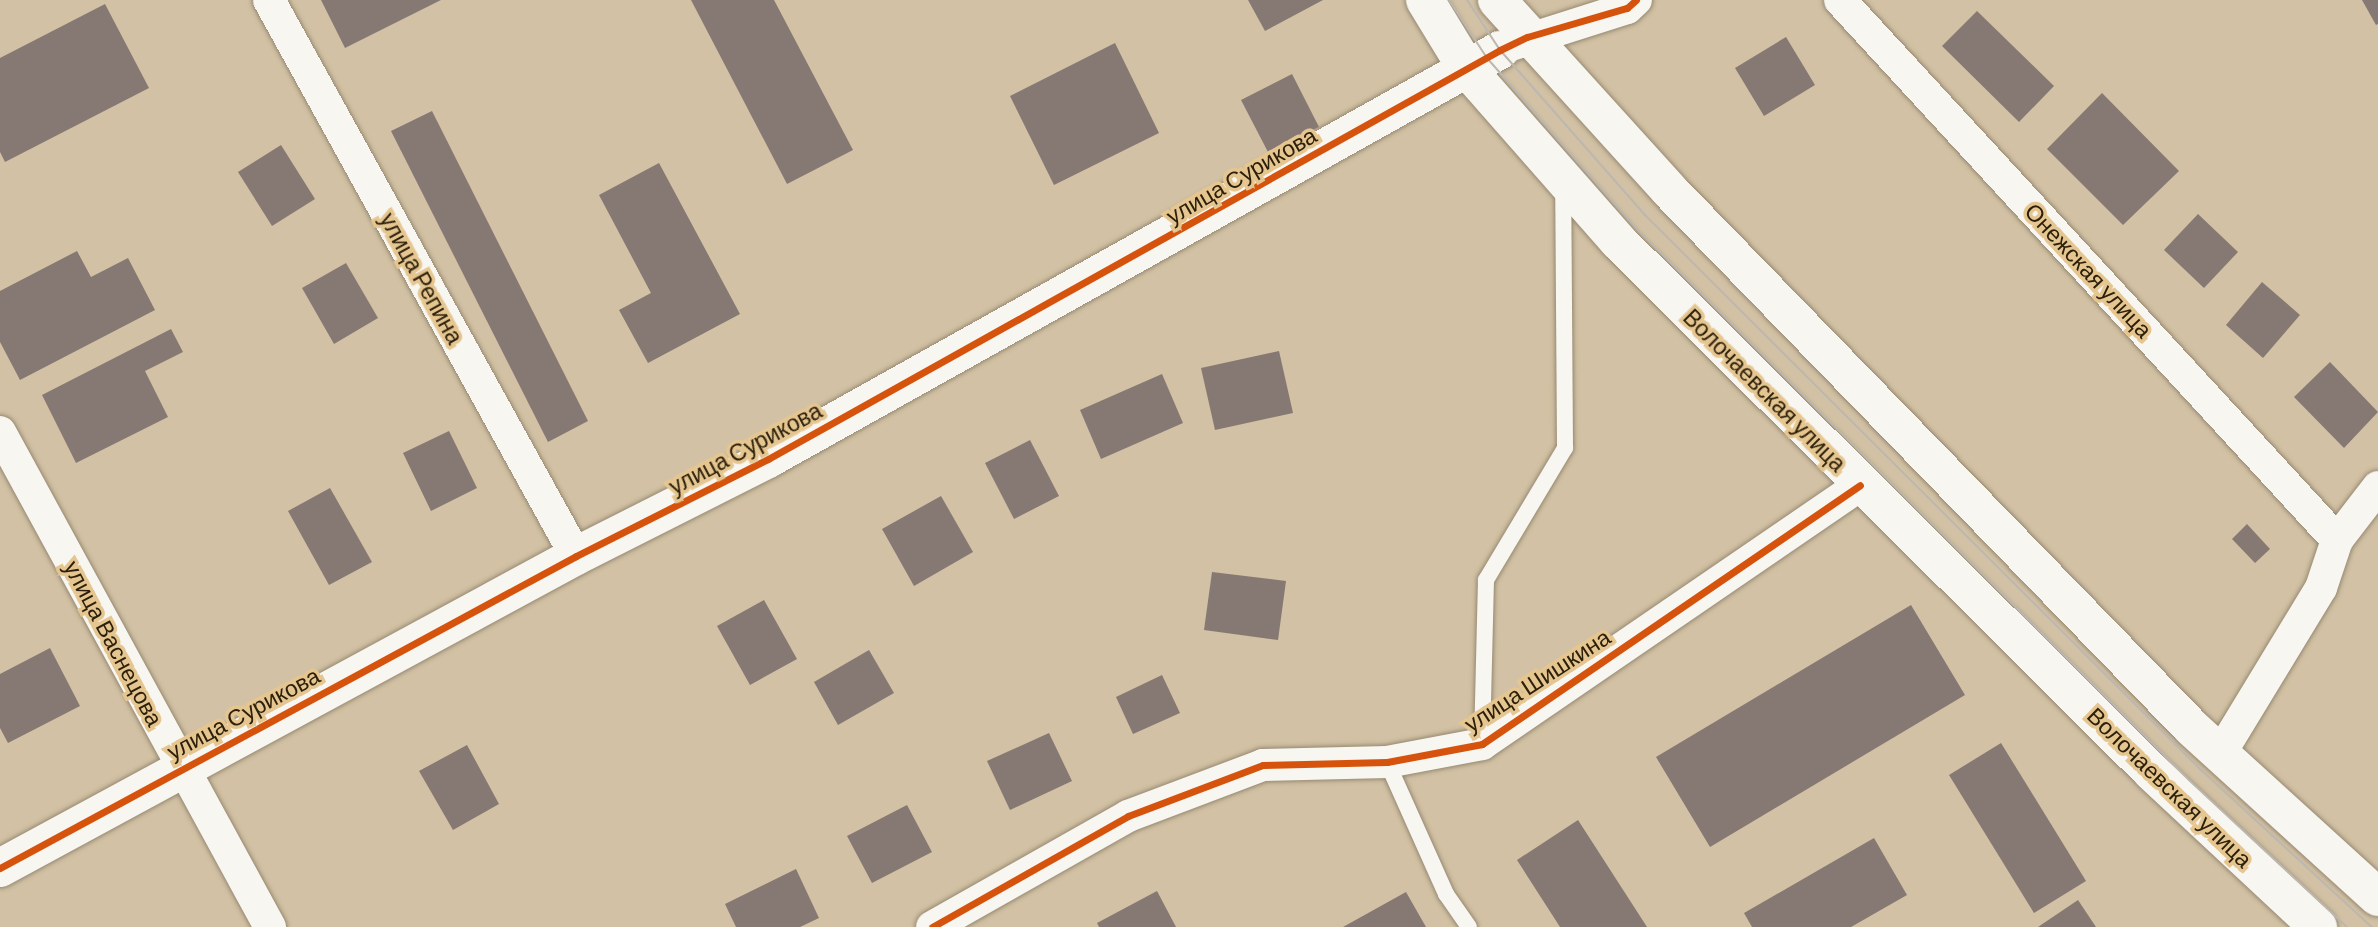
<!DOCTYPE html>
<meta charset="utf-8">
<style>
body{margin:0}
#map{position:relative;width:2378px;height:927px;overflow:hidden;background:#d2c1a4;font-family:Barlow,sans-serif}
div>[style]{position:absolute}
[style*='--x']{left:calc(var(--x)*1px);top:calc(var(--y)*1px);width:calc(var(--w)*1px);rotate:calc(var(--a)*1deg)}
.building>*{inset:0;background:#867873}
.roads{filter:drop-shadow(0 0 2px #968972) drop-shadow(0 0 2px #968972)}
.service>*{height:16px;margin:-8px;padding:0 8px;transform-origin:8px;border-radius:8px;background:#f8f6f1}
.minor>*{height:32px;margin:-16px;padding:0 16px;transform-origin:16px;border-radius:16px;background:#f8f6f1}
.tertiary>*{height:38px;margin:-19px;padding:0 19px;transform-origin:19px;border-radius:19px;background:#f8f6f1}
.secondary>*{height:38px;margin:-19px;padding:0 19px;transform-origin:19px;border-radius:19px;background:#f8f6f1}
.tram>*{height:2px;margin:-1px;padding:0 1px;transform-origin:1px;border-radius:1px;background:#bcb7af}
.cycleway>*{height:7px;margin:-3.5px;padding:0 3.5px;transform-origin:3.5px;border-radius:3.5px;background:#d5530c}
span{translate:-50% -50%;white-space:nowrap;text-align:center;line-height:1.15;-webkit-text-stroke:7px #e6c690;paint-order:stroke}
.street-label{font-size:23px;color:#2c200b}
</style>
<div id="map">
<div class="building">
<i style="clip-path:polygon(321px 0,441px 0,345px 48px)"></i>
<i style="clip-path:polygon(691px 0,774px 0,853px 150px,787px 184px)"></i>
<i style="clip-path:polygon(1248px 0,1323px 0,1265px 31px)"></i>
<i style="clip-path:polygon(2362px 0,2378px 0,2378px 24px,2376px 25px)"></i>
<i style="clip-path:polygon(105px 4px,149px 88px,5px 162px,0 152px,0 58px)"></i>
<i style="clip-path:polygon(1977px 11px,2054px 86px,2019px 122px,1942px 46px)"></i>
<i style="clip-path:polygon(1786px 37px,1815px 85px,1764px 116px,1735px 68px)"></i>
<i style="clip-path:polygon(1115px 43px,1159px 133px,1054px 185px,1010px 96px)"></i>
<i style="clip-path:polygon(1292px 74px,1319px 127px,1268px 152px,1241px 100px)"></i>
<i style="clip-path:polygon(2102px 93px,2179px 171px,2123px 225px,2047px 149px)"></i>
<i style="clip-path:polygon(432px 111px,588px 421px,548px 442px,391px 131px)"></i>
<i style="clip-path:polygon(281px 145px,315px 199px,272px 226px,238px 172px)"></i>
<i style="clip-path:polygon(659px 163px,740px 314px,648px 363px,619px 310px,651px 293px,599px 195px)"></i>
<i style="clip-path:polygon(2198px 214px,2238px 252px,2204px 288px,2164px 250px)"></i>
<i style="clip-path:polygon(77px 251px,91px 277px,128px 258px,155px 310px,20px 380px,0 342px,0 291px)"></i>
<i style="clip-path:polygon(346px 263px,378px 318px,334px 344px,302px 288px)"></i>
<i style="clip-path:polygon(2262px 282px,2300px 315px,2263px 358px,2226px 325px)"></i>
<i style="clip-path:polygon(171px 329px,183px 352px,145px 371px,168px 417px,76px 463px,42px 395px)"></i>
<i style="clip-path:polygon(1279px 351px,1293px 413px,1215px 430px,1201px 368px)"></i>
<i style="clip-path:polygon(2330px 362px,2378px 412px,2344px 448px,2294px 397px)"></i>
<i style="clip-path:polygon(1162px 374px,1183px 423px,1101px 459px,1080px 410px)"></i>
<i style="clip-path:polygon(449px 431px,477px 488px,431px 511px,403px 453px)"></i>
<i style="clip-path:polygon(1030px 440px,1059px 496px,1014px 519px,985px 463px)"></i>
<i style="clip-path:polygon(330px 488px,372px 562px,329px 585px,288px 511px)"></i>
<i style="clip-path:polygon(941px 496px,973px 552px,914px 586px,882px 529px)"></i>
<i style="clip-path:polygon(2247px 524px,2270px 549px,2255px 563px,2232px 539px)"></i>
<i style="clip-path:polygon(1212px 572px,1286px 581px,1278px 640px,1204px 630px)"></i>
<i style="clip-path:polygon(764px 600px,797px 659px,750px 685px,717px 626px)"></i>
<i style="clip-path:polygon(1911px 605px,1965px 695px,1710px 847px,1656px 757px)"></i>
<i style="clip-path:polygon(50px 648px,80px 706px,8px 743px,0 728px,0 674px)"></i>
<i style="clip-path:polygon(869px 650px,894px 693px,838px 725px,814px 682px)"></i>
<i style="clip-path:polygon(1162px 675px,1180px 713px,1133px 734px,1116px 697px)"></i>
<i style="clip-path:polygon(1049px 733px,1072px 781px,1010px 810px,987px 761px)"></i>
<i style="clip-path:polygon(2001px 743px,2086px 881px,2034px 913px,1949px 775px)"></i>
<i style="clip-path:polygon(467px 745px,499px 804px,453px 830px,419px 771px)"></i>
<i style="clip-path:polygon(907px 805px,932px 852px,872px 883px,847px 836px)"></i>
<i style="clip-path:polygon(1578px 820px,1647px 927px,1560px 927px,1517px 860px)"></i>
<i style="clip-path:polygon(1874px 838px,1907px 895px,1851px 927px,1752px 927px,1744px 913px)"></i>
<i style="clip-path:polygon(796px 869px,819px 918px,800px 927px,736px 927px,725px 904px)"></i>
<i style="clip-path:polygon(1157px 891px,1176px 927px,1099px 927px,1097px 923px)"></i>
<i style="clip-path:polygon(1406px 892px,1426px 927px,1343px 927px)"></i>
<i style="clip-path:polygon(2078px 900px,2096px 927px,2038px 927px)"></i>
</div>
<div class="roads">
<div class="service">
<i style="--x:1482;--y:743;--w:163;--a:-88.6"></i>
<i style="--x:1486;--y:580;--w:154;--a:-59.1"></i>
<i style="--x:1565;--y:448;--w:259;--a:-90.4"></i>
<i style="--x:1387;--y:762;--w:145;--a:65.9"></i>
<i style="--x:1446;--y:894;--w:40;--a:55.1"></i>
</div>
<div class="minor">
<i style="--x:269;--y:0;--w:635;--a:61.09"></i>
<i style="--x:1840;--y:0;--w:734;--a:47.37"></i>
<i style="--x:1511;--y:45;--w:122;--a:-17.7"></i>
<i style="--x:1627;--y:8;--w:12;--a:-42"></i>
<i style="--x:0;--y:432;--w:564;--a:61.39"></i>
<i style="--x:2220;--y:754;--w:194;--a:-58.7"></i>
<i style="--x:2321;--y:588;--w:51;--a:-71.6"></i>
<i style="--x:2337;--y:540;--w:67;--a:-52.3"></i>
<i style="--x:932;--y:927;--w:225;--a:-29.5"></i>
<i style="--x:1128;--y:816;--w:144;--a:-20.7"></i>
<i style="--x:1263;--y:765;--w:124;--a:-1.4"></i>
<i style="--x:1387;--y:762;--w:97;--a:-10.7"></i>
<i style="--x:1482;--y:744;--w:458;--a:-34.4"></i>
</div>
<div class="tertiary">
<i style="--x:0;--y:868;--w:655;--a:-28.44"></i>
<i style="--x:576;--y:556;--w:215;--a:-26.8"></i>
<i style="--x:768;--y:459;--w:839;--a:-29.19"></i>
</div>
<div class="secondary">
<i style="--x:1425;--y:0;--w:81;--a:58.7"></i>
<i style="--x:1467;--y:69;--w:229;--a:48.7"></i>
<i style="--x:1618;--y:241;--w:753;--a:44.84"></i>
<i style="--x:2152;--y:772;--w:227;--a:43"></i>
<i style="--x:1497;--y:0;--w:256;--a:47.8"></i>
<i style="--x:1669;--y:190;--w:750;--a:45.81"></i>
<i style="--x:2192;--y:728;--w:251;--a:42.3"></i>
</div>
</div>
<div class="tram">
<i style="--x:1449;--y:0;--w:69;--a:56.8"></i>
<i style="--x:1487;--y:58;--w:227;--a:48.7"></i>
<i style="--x:1637;--y:229;--w:781;--a:44.95"></i>
<i style="--x:2190;--y:781;--w:214;--a:42.9"></i>
<i style="--x:1467;--y:0;--w:60;--a:56.6"></i>
<i style="--x:1500;--y:50;--w:220;--a:48.7"></i>
<i style="--x:1645;--y:215;--w:784;--a:44.95"></i>
<i style="--x:2200;--y:769;--w:234;--a:42.6"></i>
</div>
<div class="cycleway">
<i style="--x:0;--y:868;--w:655;--a:-28.44"></i>
<i style="--x:576;--y:556;--w:215;--a:-26.8"></i>
<i style="--x:768;--y:459;--w:839;--a:-29.19"></i>
<i style="--x:1500;--y:50;--w:30;--a:-26"></i>
<i style="--x:1527;--y:37;--w:104;--a:-16.2"></i>
<i style="--x:1627;--y:8;--w:12;--a:-42"></i>
<i style="--x:932;--y:927;--w:225;--a:-29.5"></i>
<i style="--x:1128;--y:816;--w:144;--a:-20.7"></i>
<i style="--x:1263;--y:765;--w:124;--a:-1.4"></i>
<i style="--x:1387;--y:762;--w:97;--a:-10.7"></i>
<i style="--x:1482;--y:744;--w:458;--a:-34.4"></i>
</div>
<div class="street-label">
<span style="left:1241px;top:175px;rotate:-30deg">улица Сурикова</span>
<span style="left:2089px;top:270px;rotate:47deg">Онежская улица</span>
<span style="left:422px;top:278px;rotate:61deg">улица Репина</span>
<span style="left:1765px;top:390px;rotate:45deg">Волочаевская улица</span>
<span style="left:745px;top:448px;rotate:-28deg">улица Сурикова</span>
<span style="left:114px;top:643px;rotate:62deg">улица Васнецова</span>
<span style="left:1537px;top:680px;rotate:-33deg">улица Шишкина</span>
<span style="left:243px;top:713px;rotate:-28deg">улица Сурикова</span>
<span style="left:2170px;top:787px;rotate:44deg">Волочаевская улица</span>
</div>
</div>
